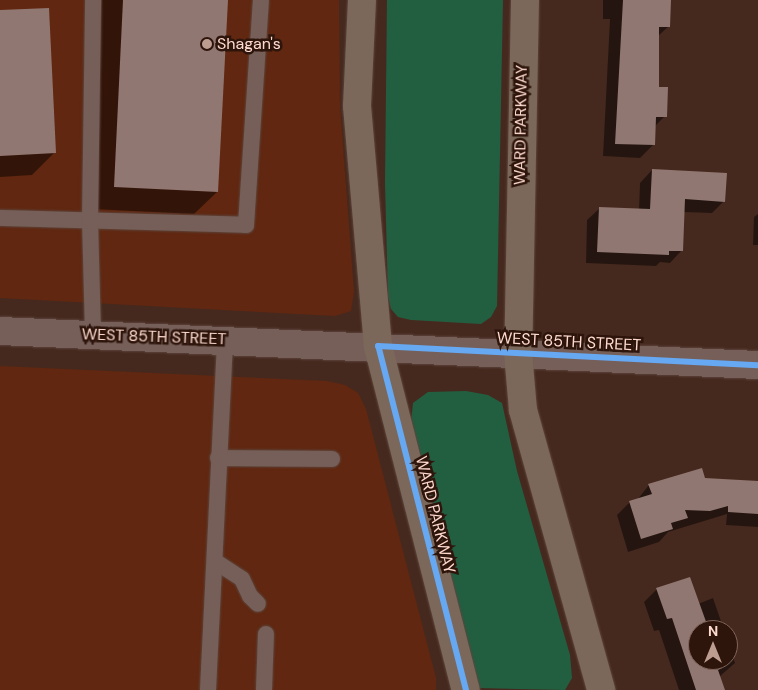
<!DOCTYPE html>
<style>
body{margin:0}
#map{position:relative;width:758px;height:690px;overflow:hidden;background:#46291e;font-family:"DM Sans",sans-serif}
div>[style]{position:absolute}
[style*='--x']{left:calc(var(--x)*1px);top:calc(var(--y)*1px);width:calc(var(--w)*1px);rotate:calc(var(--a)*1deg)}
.built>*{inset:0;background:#612710}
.green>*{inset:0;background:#225f41}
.shadow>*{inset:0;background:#0007}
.building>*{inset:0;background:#917772}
.roads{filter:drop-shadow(0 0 1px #5c453c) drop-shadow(0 0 1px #5c453c)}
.lane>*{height:16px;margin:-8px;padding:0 8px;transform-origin:8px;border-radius:8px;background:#765f58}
.secondary>*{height:28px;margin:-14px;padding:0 14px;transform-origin:14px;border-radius:14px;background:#765f58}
.primary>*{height:28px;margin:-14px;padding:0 14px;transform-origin:14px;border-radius:14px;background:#7c685a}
.cycleway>*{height:6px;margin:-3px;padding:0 3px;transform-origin:3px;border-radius:3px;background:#66a8f1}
.dots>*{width:14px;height:14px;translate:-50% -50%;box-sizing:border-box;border:2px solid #2d150c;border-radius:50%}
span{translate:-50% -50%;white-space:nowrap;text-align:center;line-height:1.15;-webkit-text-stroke:5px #2d150c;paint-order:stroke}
.poi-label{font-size:16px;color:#ffdbcf}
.left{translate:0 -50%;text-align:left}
.street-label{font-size:16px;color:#ffdbcf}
.north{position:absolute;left:688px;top:620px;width:50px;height:50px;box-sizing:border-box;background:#2d150c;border:1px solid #81645a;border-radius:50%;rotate:0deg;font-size:14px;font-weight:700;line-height:20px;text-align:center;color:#ffdbcf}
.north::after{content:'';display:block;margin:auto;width:18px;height:22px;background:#be9d91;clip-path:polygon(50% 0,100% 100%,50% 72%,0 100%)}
</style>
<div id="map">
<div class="built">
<i style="clip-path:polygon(0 0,339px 0,340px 106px,354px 292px,351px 311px,335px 316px,0 298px)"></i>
<i style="clip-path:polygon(0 366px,327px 381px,345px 385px,358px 393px,366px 409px,436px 678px,436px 690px,0 690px)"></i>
</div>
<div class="green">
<i style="clip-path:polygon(387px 0,503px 0,497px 306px,491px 317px,481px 324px,411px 320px,398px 317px,391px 309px,388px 297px,385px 183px)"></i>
<i style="clip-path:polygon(466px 391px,488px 395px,502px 403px,517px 471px,570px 655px,572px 678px,565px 690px,478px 688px,411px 422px,413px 403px,428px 392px)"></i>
</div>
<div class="shadow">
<i style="clip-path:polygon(102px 0,226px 0,217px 192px,194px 214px,92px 209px)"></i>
<i style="clip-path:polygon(603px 0,659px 0,669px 26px,657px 37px,657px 89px,665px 116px,654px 127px,653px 145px,640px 158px,603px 156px,610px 19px,603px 19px)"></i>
<i style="clip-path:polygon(0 11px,55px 152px,32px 175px,0 177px)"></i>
<i style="clip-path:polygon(652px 170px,724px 201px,712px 213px,683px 212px,682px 250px,670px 263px,660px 262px,656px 266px,586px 263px,587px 220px,600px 208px,639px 210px,640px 183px)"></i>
<i style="clip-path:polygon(758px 214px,758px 245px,753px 245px,754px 217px)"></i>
<i style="clip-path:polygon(704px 480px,758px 483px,758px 527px,726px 525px,727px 514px,668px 532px,659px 542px,628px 552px,617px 515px,630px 502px,637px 500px,649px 485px)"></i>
<i style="clip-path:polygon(657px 589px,698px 604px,713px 598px,724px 630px,698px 630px,698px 660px,728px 660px,728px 642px,735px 663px,719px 677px,724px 690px,679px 690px,659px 630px,654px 631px,644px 602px)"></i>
</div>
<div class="building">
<i style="clip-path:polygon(123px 0,228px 0,218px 192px,114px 187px)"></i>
<i style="clip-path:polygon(623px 0,671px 0,670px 27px,659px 27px,659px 87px,668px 87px,667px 117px,656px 117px,655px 145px,615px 144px)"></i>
<i style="clip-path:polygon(49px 8px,56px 153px,0 156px,0 10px)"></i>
<i style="clip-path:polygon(652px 169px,727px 173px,725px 202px,685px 199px,683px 251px,669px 251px,669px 255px,597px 252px,599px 207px,650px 209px)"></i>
<i style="clip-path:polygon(702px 468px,705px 478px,758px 481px,758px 514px,728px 512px,728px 506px,710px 511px,685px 510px,688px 518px,671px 523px,673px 529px,641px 539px,629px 501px,652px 494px,648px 484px)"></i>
<i style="clip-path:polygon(690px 577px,709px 630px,698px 630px,698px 660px,719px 660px,722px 668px,718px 670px,725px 690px,696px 690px,672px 618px,667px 619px,656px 588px)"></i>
</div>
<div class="roads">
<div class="lane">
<i style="--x:0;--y:218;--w:246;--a:1.6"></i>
<i style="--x:246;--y:225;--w:225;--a:-86.2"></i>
<i style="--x:93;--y:334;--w:113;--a:-91.5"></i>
<i style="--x:90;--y:221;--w:221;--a:-89.2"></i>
<i style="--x:218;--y:458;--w:114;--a:0.5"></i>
<i style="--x:216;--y:562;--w:31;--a:33"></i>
<i style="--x:242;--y:579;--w:19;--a:65"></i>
<i style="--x:250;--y:596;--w:11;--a:45"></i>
<i style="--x:208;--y:690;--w:350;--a:-87.2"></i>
<i style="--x:264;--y:690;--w:56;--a:-88"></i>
</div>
<div class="secondary">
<i style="--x:0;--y:331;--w:759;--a:2.57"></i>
</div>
<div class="primary">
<i style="--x:362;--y:0;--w:106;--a:92.7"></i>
<i style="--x:357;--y:106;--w:241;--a:85"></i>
<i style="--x:378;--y:346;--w:355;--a:75.7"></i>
<i style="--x:525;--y:0;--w:353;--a:91.1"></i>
<i style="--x:518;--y:353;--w:57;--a:85"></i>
<i style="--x:523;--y:410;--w:291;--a:74.4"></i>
</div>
</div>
<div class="cycleway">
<i style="--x:466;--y:690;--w:355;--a:-104.3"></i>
<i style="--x:378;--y:346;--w:380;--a:2.9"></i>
</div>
<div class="dots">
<i style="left:207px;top:44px;background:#be9d91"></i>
</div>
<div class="poi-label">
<span class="left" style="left:217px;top:44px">Shagan's</span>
</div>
<div class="street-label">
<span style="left:521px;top:125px;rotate:-89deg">WARD PARKWAY</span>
<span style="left:154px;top:337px;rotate:2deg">WEST 85TH STREET</span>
<span style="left:569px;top:342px;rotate:3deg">WEST 85TH STREET</span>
<span style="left:435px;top:515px;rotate:76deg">WARD PARKWAY</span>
</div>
<div class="north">N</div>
</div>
